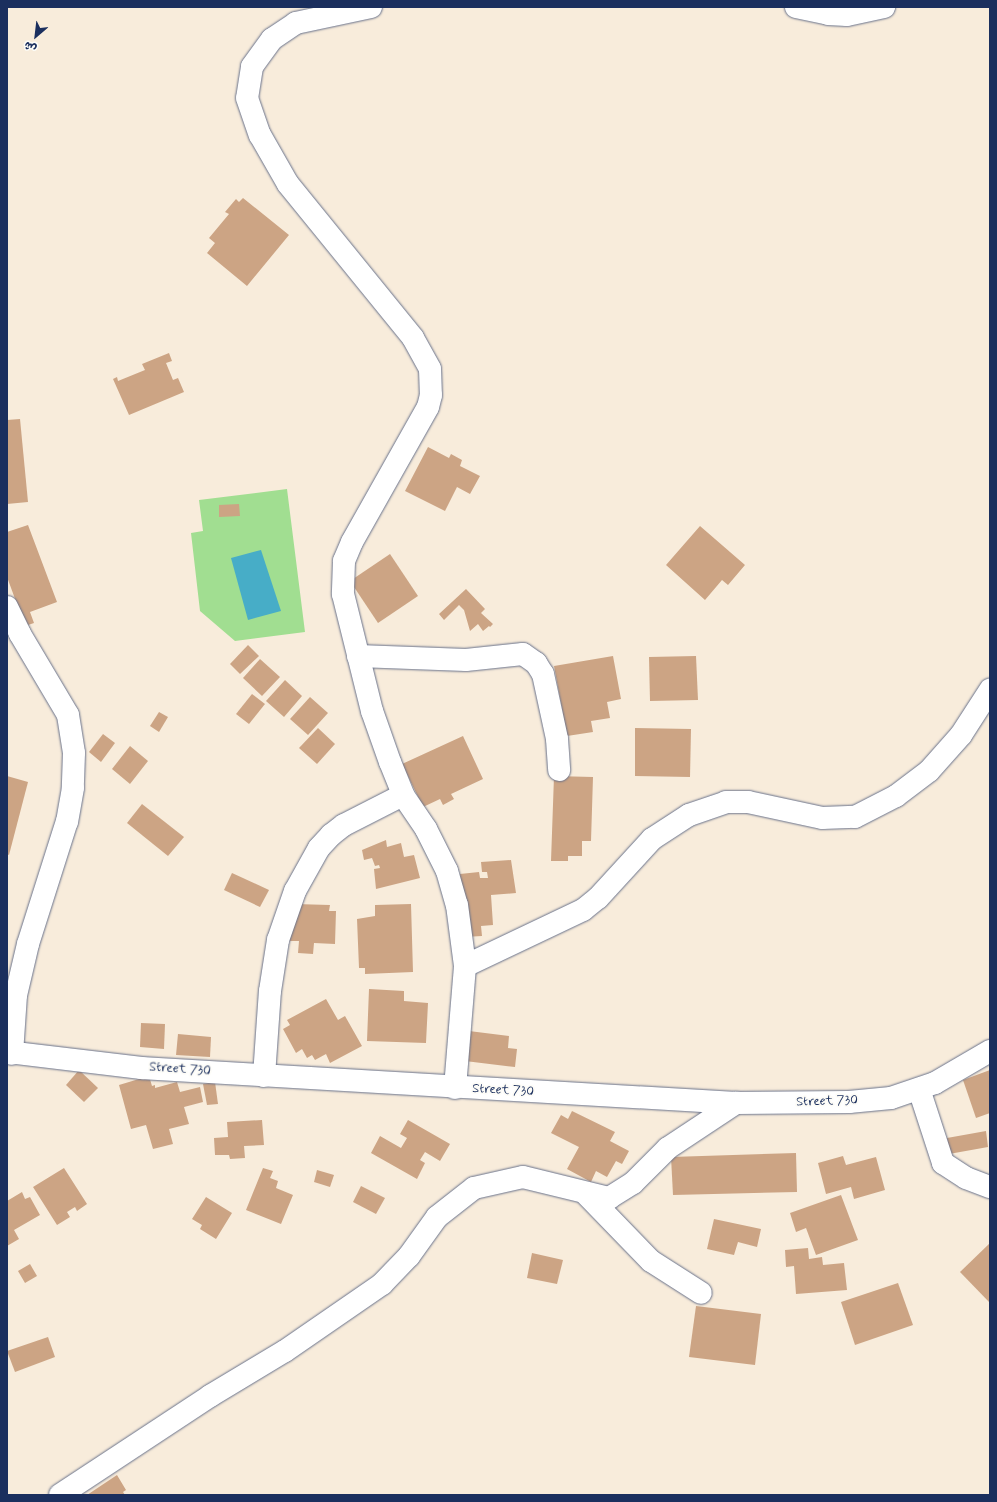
<!DOCTYPE html>
<meta charset="utf-8">
<style>
body{margin:0}
#map{position:relative;width:997px;height:1502px;overflow:hidden;background:#f8ecdb;font-family:Mynerve,"Playpen Sans Arabic",sans-serif}
div>[style]{position:absolute}
[style*='--x']{left:calc(var(--x)*1px);top:calc(var(--y)*1px);width:calc(var(--w)*1px);rotate:calc(var(--a)*1deg)}
.green>*{inset:0;background:#a1de91}
.water>*{inset:0;background:#47adc7}
.building>*{inset:0;background:#cca484}
.roads{filter:drop-shadow(0 0 1px #68718a) drop-shadow(0 0 1px #68718a)}
.minor>*{height:22px;margin:-11px;padding:0 11px;transform-origin:11px;border-radius:11px;background:#fff}
span{translate:-50% -50%;white-space:nowrap;text-align:center;line-height:1.15;-webkit-text-stroke:3.5px #fdfcf7;paint-order:stroke}
.street-label{font-size:13px;color:#1b2f5e}
.frame{position:absolute;inset:0;border:8px solid #1b2f5e;pointer-events:none}
.north{position:absolute;left:16px;top:16px;width:40px;height:40px;-webkit-text-stroke:3px #fdfcf7;paint-order:stroke;rotate:208deg;font-size:11px;font-weight:700;line-height:16px;text-align:center;color:#1b2f5e}
.north::after{content:'';display:block;margin:auto;width:14px;height:18px;background:#1b2f5e;clip-path:polygon(50% 0,100% 100%,50% 72%,0 100%)}
</style>
<div id="map">
<div class="green">
<i style="clip-path:polygon(287px 489px,305px 632px,235px 641px,200px 611px,191px 533px,203px 531px,199px 500px)"></i>
</div>
<div class="water">
<i style="clip-path:polygon(261px 550px,281px 611px,248px 620px,231px 558px)"></i>
</div>
<div class="building">
<i style="clip-path:polygon(243px 198px,289px 235px,247px 286px,207px 253px,215px 243px,209px 238px,229px 214px,225px 212px,236px 199px,239px 202px)"></i>
<i style="clip-path:polygon(169px 353px,172px 361px,166px 363px,173px 380px,178px 378px,184px 392px,129px 415px,113px 379px,117px 377px,118px 381px,145px 370px,142px 364px)"></i>
<i style="clip-path:polygon(20px 419px,28px 502px,7px 504px,7px 420px)"></i>
<i style="clip-path:polygon(428px 447px,449px 458px,451px 454px,462px 460px,460px 466px,480px 476px,470px 494px,457px 487px,445px 511px,405px 491px)"></i>
<i style="clip-path:polygon(239px 504px,240px 516px,219px 517px,219px 505px)"></i>
<i style="clip-path:polygon(28px 525px,57px 602px,30px 612px,34px 623px,25px 626px,7px 577px,7px 532px)"></i>
<i style="clip-path:polygon(700px 526px,745px 565px,728px 585px,722px 580px,705px 600px,666px 565px)"></i>
<i style="clip-path:polygon(390px 554px,418px 596px,378px 623px,350px 581px)"></i>
<i style="clip-path:polygon(466px 589px,485px 609px,481px 613px,493px 624px,490px 627px,489px 626px,483px 631px,478px 624px,470px 631px,464px 610px,459px 605px,444px 620px,439px 614px)"></i>
<i style="clip-path:polygon(248px 645px,259px 656px,240px 674px,230px 664px)"></i>
<i style="clip-path:polygon(613px 656px,621px 699px,607px 702px,610px 718px,591px 721px,593px 732px,567px 736px,554px 666px)"></i>
<i style="clip-path:polygon(696px 656px,698px 700px,650px 701px,649px 657px)"></i>
<i style="clip-path:polygon(260px 659px,280px 677px,262px 696px,243px 678px)"></i>
<i style="clip-path:polygon(285px 680px,302px 696px,284px 717px,266px 701px)"></i>
<i style="clip-path:polygon(252px 694px,265px 704px,249px 724px,236px 714px)"></i>
<i style="clip-path:polygon(310px 697px,328px 713px,308px 735px,290px 719px)"></i>
<i style="clip-path:polygon(159px 712px,168px 717px,159px 732px,150px 726px)"></i>
<i style="clip-path:polygon(318px 728px,335px 744px,317px 764px,299px 748px)"></i>
<i style="clip-path:polygon(635px 728px,691px 729px,690px 777px,635px 776px)"></i>
<i style="clip-path:polygon(103px 734px,115px 743px,101px 762px,89px 752px)"></i>
<i style="clip-path:polygon(463px 736px,483px 779px,451px 794px,454px 799px,443px 805px,440px 799px,423px 807px,402px 764px)"></i>
<i style="clip-path:polygon(130px 746px,148px 761px,130px 784px,112px 769px)"></i>
<i style="clip-path:polygon(7px 776px,28px 782px,9px 855px,7px 854px)"></i>
<i style="clip-path:polygon(554px 776px,593px 777px,591px 841px,582px 841px,582px 856px,568px 856px,568px 861px,551px 861px)"></i>
<i style="clip-path:polygon(142px 804px,184px 837px,168px 856px,127px 823px)"></i>
<i style="clip-path:polygon(386px 840px,387px 847px,401px 843px,404px 857px,414px 855px,420px 878px,376px 889px,374px 869px,380px 868px,379px 865px,375px 866px,372px 858px,364px 860px,362px 850px)"></i>
<i style="clip-path:polygon(511px 860px,516px 893px,491px 895px,493px 925px,481px 926px,482px 936px,465px 937px,460px 874px,479px 872px,480px 878px,488px 878px,487px 872px,482px 872px,481px 862px)"></i>
<i style="clip-path:polygon(232px 873px,269px 890px,260px 907px,224px 890px)"></i>
<i style="clip-path:polygon(295px 904px,330px 905px,329px 911px,336px 911px,335px 944px,314px 943px,313px 954px,298px 953px,299px 941px,289px 941px)"></i>
<i style="clip-path:polygon(411px 904px,413px 972px,365px 974px,365px 968px,359px 968px,357px 919px,375px 916px,375px 905px)"></i>
<i style="clip-path:polygon(369px 989px,404px 991px,404px 1001px,428px 1003px,426px 1043px,367px 1041px)"></i>
<i style="clip-path:polygon(326px 999px,338px 1020px,345px 1016px,362px 1046px,330px 1063px,326px 1054px,315px 1060px,312px 1055px,307px 1058px,302px 1049px,296px 1053px,283px 1029px,290px 1025px,287px 1020px)"></i>
<i style="clip-path:polygon(141px 1023px,165px 1024px,164px 1049px,140px 1047px)"></i>
<i style="clip-path:polygon(469px 1031px,509px 1036px,508px 1048px,517px 1049px,515px 1067px,465px 1061px)"></i>
<i style="clip-path:polygon(178px 1034px,211px 1037px,210px 1057px,176px 1055px)"></i>
<i style="clip-path:polygon(79px 1070px,98px 1088px,84px 1102px,66px 1085px)"></i>
<i style="clip-path:polygon(990px 1070px,990px 1113px,976px 1118px,963px 1080px)"></i>
<i style="clip-path:polygon(149px 1076px,152px 1086px,155px 1085px,155px 1088px,177px 1082px,180px 1092px,200px 1087px,203px 1102px,184px 1107px,189px 1124px,169px 1129px,173px 1144px,153px 1149px,146px 1125px,131px 1129px,119px 1085px)"></i>
<i style="clip-path:polygon(215px 1082px,218px 1104px,207px 1105px,203px 1084px)"></i>
<i style="clip-path:polygon(572px 1111px,615px 1132px,610px 1141px,629px 1151px,622px 1164px,616px 1161px,607px 1177px,596px 1171px,591px 1182px,567px 1169px,579px 1147px,551px 1133px,561px 1115px,568px 1119px)"></i>
<i style="clip-path:polygon(262px 1120px,264px 1145px,244px 1146px,245px 1158px,230px 1159px,229px 1155px,215px 1155px,214px 1138px,228px 1137px,227px 1122px)"></i>
<i style="clip-path:polygon(408px 1120px,450px 1144px,440px 1161px,425px 1152px,420px 1160px,425px 1163px,417px 1179px,371px 1153px,380px 1136px,401px 1148px,407px 1138px,400px 1134px)"></i>
<i style="clip-path:polygon(986px 1131px,988px 1147px,949px 1154px,947px 1138px)"></i>
<i style="clip-path:polygon(796px 1153px,797px 1192px,673px 1195px,671px 1157px)"></i>
<i style="clip-path:polygon(843px 1156px,846px 1165px,876px 1157px,885px 1190px,854px 1199px,851px 1187px,826px 1194px,818px 1163px)"></i>
<i style="clip-path:polygon(64px 1168px,87px 1204px,77px 1211px,75px 1207px,67px 1212px,70px 1217px,57px 1225px,33px 1187px)"></i>
<i style="clip-path:polygon(263px 1168px,273px 1171px,270px 1178px,278px 1181px,276px 1188px,293px 1195px,281px 1224px,246px 1210px)"></i>
<i style="clip-path:polygon(317px 1170px,334px 1175px,330px 1187px,314px 1182px)"></i>
<i style="clip-path:polygon(361px 1186px,385px 1198px,376px 1214px,353px 1202px)"></i>
<i style="clip-path:polygon(22px 1192px,25px 1199px,30px 1197px,40px 1215px,14px 1230px,19px 1239px,7px 1246px,7px 1201px)"></i>
<i style="clip-path:polygon(841px 1195px,858px 1240px,816px 1255px,806px 1228px,796px 1232px,790px 1213px)"></i>
<i style="clip-path:polygon(206px 1197px,232px 1213px,216px 1239px,200px 1229px,202px 1225px,192px 1219px)"></i>
<i style="clip-path:polygon(714px 1219px,761px 1229px,757px 1247px,738px 1242px,734px 1255px,707px 1249px)"></i>
<i style="clip-path:polygon(990px 1243px,990px 1303px,960px 1272px)"></i>
<i style="clip-path:polygon(808px 1248px,809px 1259px,822px 1257px,823px 1265px,844px 1263px,847px 1290px,796px 1294px,794px 1266px,786px 1267px,785px 1250px)"></i>
<i style="clip-path:polygon(532px 1253px,563px 1260px,557px 1284px,527px 1278px)"></i>
<i style="clip-path:polygon(30px 1264px,37px 1276px,25px 1283px,18px 1271px)"></i>
<i style="clip-path:polygon(898px 1283px,913px 1325px,855px 1345px,841px 1302px)"></i>
<i style="clip-path:polygon(696px 1306px,761px 1314px,755px 1365px,689px 1357px)"></i>
<i style="clip-path:polygon(48px 1337px,55px 1357px,15px 1372px,7px 1351px)"></i>
<i style="clip-path:polygon(117px 1475px,126px 1490px,123px 1492px,125px 1495px,87px 1495px)"></i>
</div>
<div class="roads">
<div class="minor">
<i style="--x:371;--y:7;--w:77;--a:168"></i>
<i style="--x:296;--y:23;--w:29;--a:146"></i>
<i style="--x:272;--y:39;--w:34;--a:126"></i>
<i style="--x:252;--y:67;--w:31;--a:99"></i>
<i style="--x:247;--y:98;--w:39;--a:71"></i>
<i style="--x:260;--y:135;--w:56;--a:60.3"></i>
<i style="--x:288;--y:184;--w:198;--a:50.9"></i>
<i style="--x:413;--y:338;--w:35;--a:61"></i>
<i style="--x:430;--y:369;--w:26;--a:88"></i>
<i style="--x:431;--y:395;--w:12;--a:104"></i>
<i style="--x:428;--y:407;--w:155;--a:119.4"></i>
<i style="--x:352;--y:542;--w:21;--a:113"></i>
<i style="--x:344;--y:561;--w:33;--a:92"></i>
<i style="--x:343;--y:594;--w:121;--a:76.1"></i>
<i style="--x:372;--y:711;--w:54;--a:70.6"></i>
<i style="--x:390;--y:762;--w:35;--a:68"></i>
<i style="--x:403;--y:795;--w:41;--a:55.9"></i>
<i style="--x:426;--y:829;--w:47;--a:63.4"></i>
<i style="--x:447;--y:871;--w:35;--a:74"></i>
<i style="--x:457;--y:905;--w:62;--a:82.5"></i>
<i style="--x:796;--y:7;--w:33;--a:12"></i>
<i style="--x:828;--y:14;--w:19;--a:3"></i>
<i style="--x:847;--y:15;--w:38;--a:-12"></i>
<i style="--x:7;--y:607;--w:30;--a:64"></i>
<i style="--x:20;--y:634;--w:94;--a:59.3"></i>
<i style="--x:68;--y:715;--w:38;--a:81"></i>
<i style="--x:74;--y:753;--w:35;--a:92"></i>
<i style="--x:73;--y:788;--w:34;--a:100"></i>
<i style="--x:67;--y:821;--w:129;--a:107.6"></i>
<i style="--x:28;--y:944;--w:52;--a:103.2"></i>
<i style="--x:16;--y:995;--w:59;--a:93.9"></i>
<i style="--x:358;--y:656;--w:108;--a:2.1"></i>
<i style="--x:466;--y:660;--w:57;--a:-6"></i>
<i style="--x:523;--y:654;--w:16;--a:35"></i>
<i style="--x:536;--y:663;--w:13;--a:58"></i>
<i style="--x:543;--y:674;--w:66;--a:77.8"></i>
<i style="--x:557;--y:739;--w:31;--a:86"></i>
<i style="--x:7;--y:1052;--w:135;--a:6.8"></i>
<i style="--x:141;--y:1068;--w:596;--a:3.37"></i>
<i style="--x:736;--y:1103;--w:113;--a:-0.5"></i>
<i style="--x:849;--y:1102;--w:42;--a:-5.4"></i>
<i style="--x:891;--y:1098;--w:46;--a:-18.8"></i>
<i style="--x:935;--y:1083;--w:64;--a:-30.2"></i>
<i style="--x:264;--y:1076;--w:85;--a:-86"></i>
<i style="--x:270;--y:991;--w:52;--a:-81.1"></i>
<i style="--x:278;--y:940;--w:52;--a:-70.9"></i>
<i style="--x:295;--y:891;--w:49;--a:-60.8"></i>
<i style="--x:319;--y:848;--w:18;--a:-47"></i>
<i style="--x:331;--y:835;--w:16;--a:-38"></i>
<i style="--x:344;--y:825;--w:66;--a:-27"></i>
<i style="--x:455;--y:1088;--w:122;--a:-85.3"></i>
<i style="--x:465;--y:966;--w:131;--a:-25.4"></i>
<i style="--x:583;--y:910;--w:19;--a:-39"></i>
<i style="--x:598;--y:898;--w:80;--a:-47.5"></i>
<i style="--x:652;--y:839;--w:44;--a:-33"></i>
<i style="--x:689;--y:815;--w:39;--a:-19"></i>
<i style="--x:726;--y:802;--w:22;--a:0"></i>
<i style="--x:748;--y:802;--w:76;--a:12.2"></i>
<i style="--x:822;--y:818;--w:33;--a:-2"></i>
<i style="--x:855;--y:817;--w:46;--a:-27.1"></i>
<i style="--x:896;--y:796;--w:41;--a:-37.1"></i>
<i style="--x:929;--y:771;--w:48;--a:-48.4"></i>
<i style="--x:961;--y:735;--w:54;--a:-57.2"></i>
<i style="--x:919;--y:1089;--w:78;--a:72"></i>
<i style="--x:943;--y:1163;--w:27;--a:33"></i>
<i style="--x:966;--y:1178;--w:26;--a:21"></i>
<i style="--x:586;--y:1194;--w:93;--a:45.9"></i>
<i style="--x:651;--y:1261;--w:59;--a:32.6"></i>
<i style="--x:60;--y:1495;--w:180;--a:-33.4"></i>
<i style="--x:210;--y:1396;--w:87;--a:-31"></i>
<i style="--x:285;--y:1351;--w:118;--a:-34.6"></i>
<i style="--x:382;--y:1284;--w:39;--a:-46"></i>
<i style="--x:409;--y:1256;--w:48;--a:-54.3"></i>
<i style="--x:437;--y:1217;--w:47;--a:-38.1"></i>
<i style="--x:474;--y:1188;--w:50;--a:-12.7"></i>
<i style="--x:523;--y:1177;--w:89;--a:13.7"></i>
<i style="--x:609;--y:1198;--w:28;--a:-32"></i>
<i style="--x:633;--y:1183;--w:49;--a:-45"></i>
<i style="--x:668;--y:1148;--w:82;--a:-33.5"></i>
</div>
</div>
<div class="street-label">
<span style="left:180px;top:1070px;rotate:4deg">Street 730</span>
<span style="left:503px;top:1091px;rotate:3deg">Street 730</span>
<span style="left:827px;top:1102px;rotate:-2deg">Street 730</span>
</div>
<div class="frame"></div>
<div class="north">ش</div>
</div>
